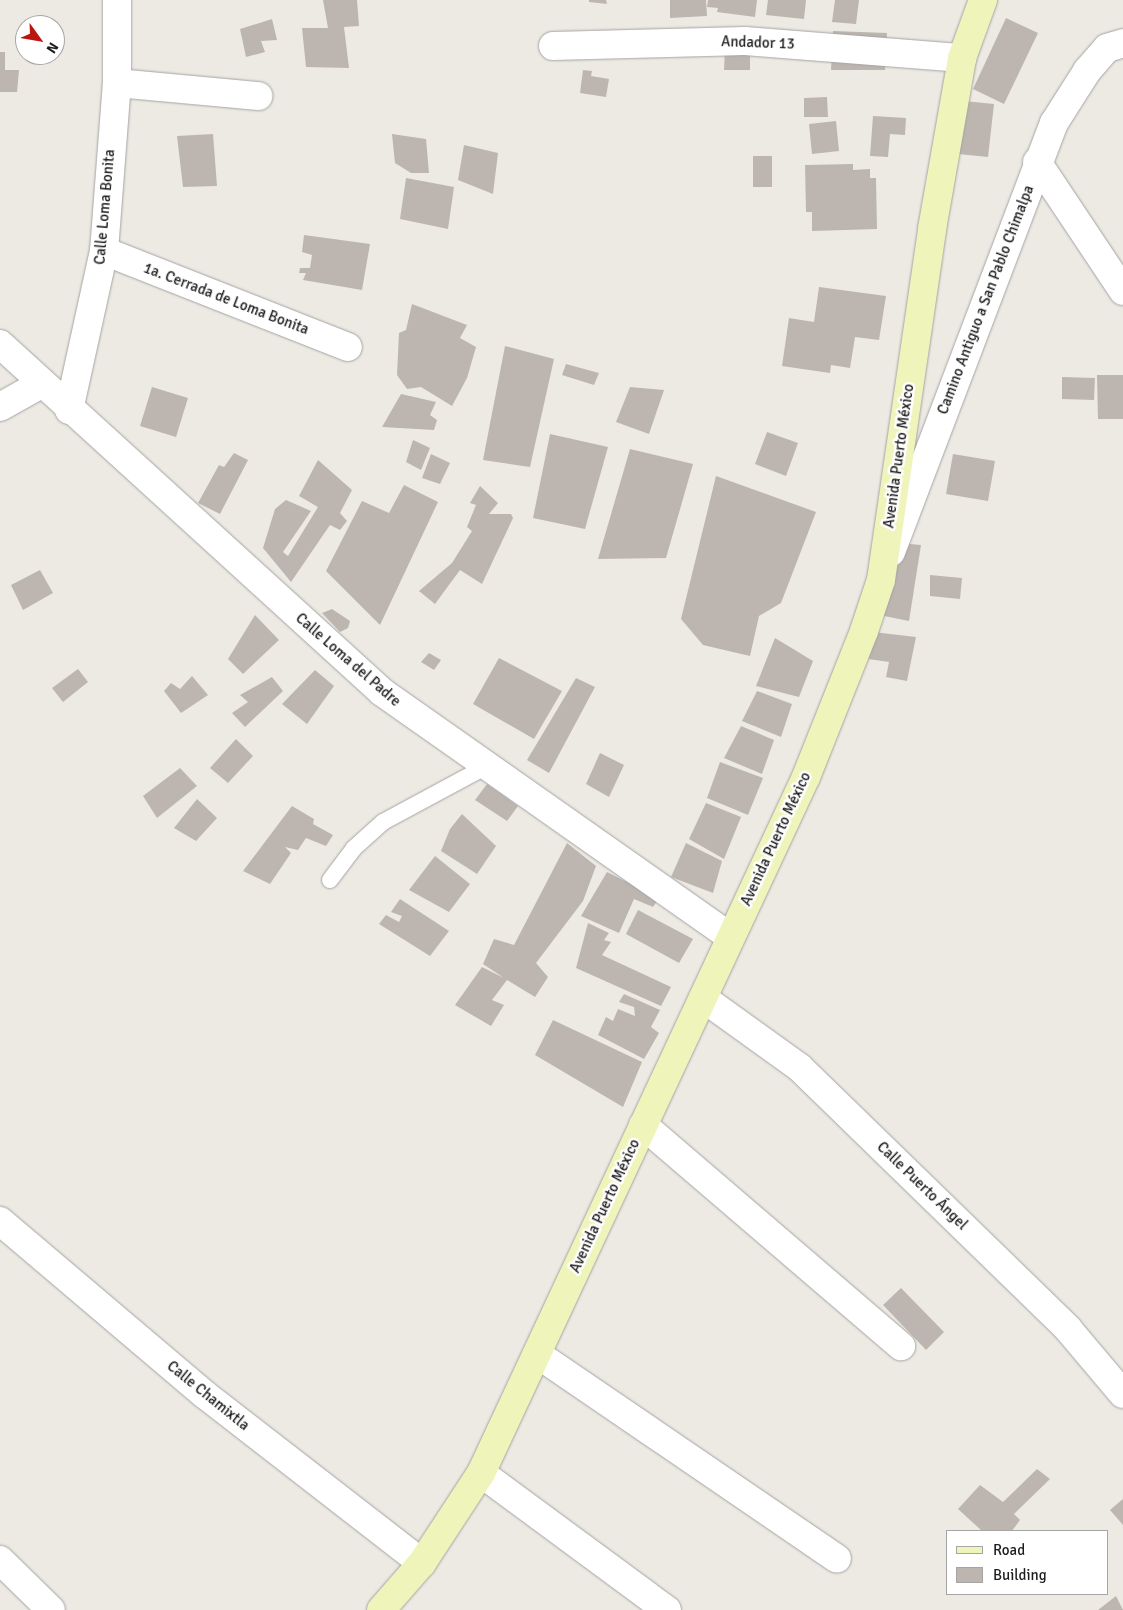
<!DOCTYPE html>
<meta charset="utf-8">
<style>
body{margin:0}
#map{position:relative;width:1123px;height:1610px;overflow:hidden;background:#edeae3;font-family:Signika,sans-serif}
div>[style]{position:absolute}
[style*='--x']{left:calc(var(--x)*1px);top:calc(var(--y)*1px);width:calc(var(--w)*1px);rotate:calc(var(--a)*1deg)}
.building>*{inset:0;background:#bdb6b0}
.roads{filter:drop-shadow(0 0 1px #a4a4a4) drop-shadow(0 0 1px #a4a4a4)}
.service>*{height:16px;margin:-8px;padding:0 8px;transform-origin:8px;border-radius:8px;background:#fff}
.minor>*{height:28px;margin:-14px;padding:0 14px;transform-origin:14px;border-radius:14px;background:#fff}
.secondary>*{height:28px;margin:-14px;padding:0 14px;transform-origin:14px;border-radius:14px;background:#eff4ba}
span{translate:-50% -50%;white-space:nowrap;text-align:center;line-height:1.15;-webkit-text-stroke:5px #fff;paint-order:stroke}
.street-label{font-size:15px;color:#1d1d1d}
.legend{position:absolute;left:946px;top:1530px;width:162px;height:65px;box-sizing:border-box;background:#fff;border:1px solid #a5a5a5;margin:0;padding:6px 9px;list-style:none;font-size:15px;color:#1d1d1d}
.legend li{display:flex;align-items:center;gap:10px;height:25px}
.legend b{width:25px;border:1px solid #a5a5a5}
.north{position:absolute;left:15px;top:15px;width:50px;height:50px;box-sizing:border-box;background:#fff;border:1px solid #a5a5a5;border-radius:50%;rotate:122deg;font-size:14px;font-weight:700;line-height:20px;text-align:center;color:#1d1d1d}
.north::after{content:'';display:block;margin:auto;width:18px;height:22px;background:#bb160e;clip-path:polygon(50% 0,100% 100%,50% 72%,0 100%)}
</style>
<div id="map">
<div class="building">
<i style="clip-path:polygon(323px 0,357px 0,359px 26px,344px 27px,349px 68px,306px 67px,302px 28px,328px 28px)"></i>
<i style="clip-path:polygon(589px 0,606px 0,607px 4px,589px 2px)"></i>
<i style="clip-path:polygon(670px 0,706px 0,707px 16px,670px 18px)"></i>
<i style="clip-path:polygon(708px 0,757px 0,755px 17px,717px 12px,718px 8px,707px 7px)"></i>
<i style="clip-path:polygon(768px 0,806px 0,804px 19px,766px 15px)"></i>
<i style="clip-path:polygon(835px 0,859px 0,856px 24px,832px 22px)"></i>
<i style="clip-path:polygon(1006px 18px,1038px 33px,1004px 104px,973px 89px)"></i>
<i style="clip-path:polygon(272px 19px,277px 40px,261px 41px,265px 52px,246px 57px,240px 29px)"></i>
<i style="clip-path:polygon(833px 31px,887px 33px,885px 70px,831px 70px)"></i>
<i style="clip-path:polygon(725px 46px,750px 47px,750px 70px,724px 70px)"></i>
<i style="clip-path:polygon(0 52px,5px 52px,5px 70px,19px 70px,17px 92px,0 92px)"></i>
<i style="clip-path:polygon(583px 70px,592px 71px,591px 76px,609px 79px,606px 97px,580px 93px)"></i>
<i style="clip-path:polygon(827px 97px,828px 117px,804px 117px,804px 98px)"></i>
<i style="clip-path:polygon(964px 101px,994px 104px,988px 157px,958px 154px)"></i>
<i style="clip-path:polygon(873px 116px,906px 118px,905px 135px,890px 134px,888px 157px,870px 156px)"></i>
<i style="clip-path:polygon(836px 121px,839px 151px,812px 154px,809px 124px)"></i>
<i style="clip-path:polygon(213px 134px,217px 186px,183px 187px,177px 136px)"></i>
<i style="clip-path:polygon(392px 134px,426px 139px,429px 173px,411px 173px,395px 163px)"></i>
<i style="clip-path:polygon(464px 145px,498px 153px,493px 194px,458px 180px)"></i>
<i style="clip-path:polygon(753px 156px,772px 156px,772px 187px,753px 187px)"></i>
<i style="clip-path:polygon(853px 164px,853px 170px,870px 169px,870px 178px,876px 178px,877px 229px,812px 231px,812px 212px,806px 212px,805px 165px)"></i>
<i style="clip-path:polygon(406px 178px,454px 187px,448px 229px,400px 219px)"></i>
<i style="clip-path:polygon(304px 235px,370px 244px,362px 290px,303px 280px,306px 273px,299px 273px,300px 268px,310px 268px,312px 255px,302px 252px)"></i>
<i style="clip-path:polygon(819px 287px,886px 296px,879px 340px,855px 337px,850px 368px,831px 365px,830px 373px,782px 366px,789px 318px,814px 322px)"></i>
<i style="clip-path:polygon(412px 304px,467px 325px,460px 338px,476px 347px,467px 378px,452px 406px,421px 387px,407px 389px,397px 375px,399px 333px,406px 330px)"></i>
<i style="clip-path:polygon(505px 346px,554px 359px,530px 467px,483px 460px)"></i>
<i style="clip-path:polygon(566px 364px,599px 373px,594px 385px,562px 375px)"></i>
<i style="clip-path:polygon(1097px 375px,1123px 375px,1123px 419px,1098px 419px)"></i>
<i style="clip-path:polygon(1062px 377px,1095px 378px,1094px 400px,1062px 399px)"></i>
<i style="clip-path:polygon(152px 387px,188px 398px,176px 437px,140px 426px)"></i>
<i style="clip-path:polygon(630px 387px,664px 390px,649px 434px,616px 422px)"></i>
<i style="clip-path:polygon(401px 394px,436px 402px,430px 415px,437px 420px,434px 430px,382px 427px)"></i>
<i style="clip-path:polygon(767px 432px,798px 443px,786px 476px,755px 464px)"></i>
<i style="clip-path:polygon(550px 434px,608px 447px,585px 529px,533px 518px)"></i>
<i style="clip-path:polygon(413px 440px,430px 448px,421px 470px,406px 462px)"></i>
<i style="clip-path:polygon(630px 449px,693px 464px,666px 558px,598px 559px)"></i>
<i style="clip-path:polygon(234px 453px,248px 460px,220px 514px,198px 503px,219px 465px,224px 467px)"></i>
<i style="clip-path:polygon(431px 454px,450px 463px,440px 484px,422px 478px)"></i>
<i style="clip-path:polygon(953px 454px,995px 461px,988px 501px,946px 494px)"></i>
<i style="clip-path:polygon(318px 460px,352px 490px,340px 513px,347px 521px,340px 530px,330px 525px,291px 582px,263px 548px,275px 509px,286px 500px,311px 511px,283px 552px,288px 556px,318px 507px,299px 496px)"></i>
<i style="clip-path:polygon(716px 476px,816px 512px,781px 603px,759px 616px,750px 656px,703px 645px,681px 619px)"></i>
<i style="clip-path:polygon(404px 485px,438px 502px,380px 625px,326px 571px,362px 501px,389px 513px)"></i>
<i style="clip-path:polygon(480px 486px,498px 503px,489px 514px,511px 514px,513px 518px,482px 584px,460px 570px,435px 604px,419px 591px,452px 563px,472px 531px,467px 527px,476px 505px,470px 503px)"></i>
<i style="clip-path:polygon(898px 543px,921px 545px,909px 621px,874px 614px)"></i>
<i style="clip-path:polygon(40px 570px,53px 593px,23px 610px,11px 585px)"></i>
<i style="clip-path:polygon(930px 575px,962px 578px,960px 599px,930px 596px)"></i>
<i style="clip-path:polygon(332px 609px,350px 621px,348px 628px,340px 632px,322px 613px)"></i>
<i style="clip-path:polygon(255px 615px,279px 640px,243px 674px,228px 659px)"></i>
<i style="clip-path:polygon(873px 632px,916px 637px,907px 681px,886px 677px,889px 662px,868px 659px)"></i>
<i style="clip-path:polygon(775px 638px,813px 661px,799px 697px,756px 686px)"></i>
<i style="clip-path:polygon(429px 653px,441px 660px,434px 670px,421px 662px)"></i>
<i style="clip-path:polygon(499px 658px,562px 691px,534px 739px,473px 704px)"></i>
<i style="clip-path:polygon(78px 669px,88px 682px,63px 702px,52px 688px)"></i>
<i style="clip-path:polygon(315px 670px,334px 686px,307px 724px,282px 704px)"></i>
<i style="clip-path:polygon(192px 676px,208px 695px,181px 713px,164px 691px,171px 683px,180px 689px)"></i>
<i style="clip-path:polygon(272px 677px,283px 691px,245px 727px,232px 713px,248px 702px,240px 695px)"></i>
<i style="clip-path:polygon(576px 678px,595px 687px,549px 773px,527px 760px)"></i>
<i style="clip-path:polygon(757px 691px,792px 704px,781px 737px,742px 721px)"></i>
<i style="clip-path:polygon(741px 726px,774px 740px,762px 774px,724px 758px)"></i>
<i style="clip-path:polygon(236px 739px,253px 756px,228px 783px,210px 768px)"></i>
<i style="clip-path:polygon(600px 753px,624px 765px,609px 797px,586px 784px)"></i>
<i style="clip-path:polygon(720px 762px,763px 778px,748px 815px,707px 798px)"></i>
<i style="clip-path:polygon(180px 768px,197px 786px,157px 818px,143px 796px)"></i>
<i style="clip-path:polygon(487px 784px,518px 806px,507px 821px,475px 800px)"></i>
<i style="clip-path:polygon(197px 799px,217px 818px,196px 841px,174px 828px)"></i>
<i style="clip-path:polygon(706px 803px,741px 817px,724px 859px,689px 839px)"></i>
<i style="clip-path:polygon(292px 806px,314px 819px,313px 824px,333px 835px,326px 846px,306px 838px,298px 850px,285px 847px,291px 853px,270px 884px,243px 871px)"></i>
<i style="clip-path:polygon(462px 814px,496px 846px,477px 874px,441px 851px,450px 829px)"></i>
<i style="clip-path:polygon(567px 843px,596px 866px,583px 901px,536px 963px,548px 977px,535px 997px,507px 980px,492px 1000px,504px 1005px,491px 1026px,455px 1005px,482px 967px,504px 978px,483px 964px,494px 939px,514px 945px)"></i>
<i style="clip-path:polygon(686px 843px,722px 861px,713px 893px,671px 877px)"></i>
<i style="clip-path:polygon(435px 856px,470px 884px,449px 912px,409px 890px)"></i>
<i style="clip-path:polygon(607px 872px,659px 898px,653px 907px,634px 899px,619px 933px,581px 916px)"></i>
<i style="clip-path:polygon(400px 899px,449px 931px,430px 956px,379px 924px,386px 915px,399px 922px,402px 916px,391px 912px)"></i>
<i style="clip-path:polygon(638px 910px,693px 939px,679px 963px,626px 934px)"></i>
<i style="clip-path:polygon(588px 923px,609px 933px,604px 940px,611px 942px,602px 955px,671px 987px,661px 1006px,576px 968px)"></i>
<i style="clip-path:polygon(624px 994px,660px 1010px,651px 1027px,659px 1033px,644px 1059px,598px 1035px,606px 1017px,613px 1021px,618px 1009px,635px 1016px,634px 1007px,619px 1002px)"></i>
<i style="clip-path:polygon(553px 1020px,642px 1062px,623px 1107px,535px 1055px)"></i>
<i style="clip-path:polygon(901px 1288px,944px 1332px,926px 1350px,883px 1305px)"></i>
<i style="clip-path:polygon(1037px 1469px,1050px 1479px,1014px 1514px,1020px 1520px,1012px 1531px,982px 1531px,958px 1509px,980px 1485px,1003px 1502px)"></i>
<i style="clip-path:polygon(1123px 1499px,1123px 1525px,1110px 1510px)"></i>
<i style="clip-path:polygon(1116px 1596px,1123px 1610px,1098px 1610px)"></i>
</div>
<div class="roads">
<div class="service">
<i style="--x:330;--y:880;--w:39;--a:-53"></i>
<i style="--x:353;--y:849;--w:40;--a:-42"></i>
<i style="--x:383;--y:822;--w:116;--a:-28.3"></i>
</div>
<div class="minor">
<i style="--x:553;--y:46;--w:192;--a:-1.5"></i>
<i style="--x:745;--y:41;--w:218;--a:4.5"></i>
<i style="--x:117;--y:83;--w:142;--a:5.3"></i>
<i style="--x:1037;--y:162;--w:155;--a:56.3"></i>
<i style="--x:104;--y:251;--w:262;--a:21.5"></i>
<i style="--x:0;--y:344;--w:517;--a:42.33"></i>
<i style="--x:382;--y:692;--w:424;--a:35.1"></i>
<i style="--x:0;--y:407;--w:47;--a:-29.3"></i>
<i style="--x:69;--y:410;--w:163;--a:-77.6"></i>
<i style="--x:104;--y:251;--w:169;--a:-85.6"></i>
<i style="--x:117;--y:83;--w:83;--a:-90"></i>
<i style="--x:891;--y:552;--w:459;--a:-69.2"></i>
<i style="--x:1054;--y:123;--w:62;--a:-57.6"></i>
<i style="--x:1087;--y:71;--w:30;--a:-49"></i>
<i style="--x:1107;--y:48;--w:17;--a:-17"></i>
<i style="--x:703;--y:998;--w:118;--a:35.7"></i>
<i style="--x:799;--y:1067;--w:376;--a:44.2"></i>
<i style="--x:1068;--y:1329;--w:85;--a:49.8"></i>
<i style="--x:643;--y:1125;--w:340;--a:40.6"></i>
<i style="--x:0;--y:1221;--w:267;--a:40.3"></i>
<i style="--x:204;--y:1394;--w:276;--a:37.8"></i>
<i style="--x:537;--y:1354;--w:363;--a:34.3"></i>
<i style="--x:481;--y:1473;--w:231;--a:36.4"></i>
<i style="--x:0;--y:1560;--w:71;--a:44.4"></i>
</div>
<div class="secondary">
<i style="--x:381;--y:1610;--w:62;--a:-48.9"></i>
<i style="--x:422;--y:1563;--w:108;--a:-56.8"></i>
<i style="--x:481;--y:1473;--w:768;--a:-64.97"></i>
<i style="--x:806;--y:777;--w:157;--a:-68.3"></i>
<i style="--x:864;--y:631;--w:54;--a:-71.6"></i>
<i style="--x:881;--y:580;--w:355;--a:-81.7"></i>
<i style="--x:932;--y:229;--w:174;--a:-80"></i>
<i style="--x:962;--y:58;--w:62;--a:-70.1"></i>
</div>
</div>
<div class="street-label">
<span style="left:758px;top:43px;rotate:2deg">Andador 13</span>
<span style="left:105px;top:207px;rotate:-85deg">Calle Loma Bonita</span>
<span style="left:226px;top:299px;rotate:21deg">1a. Cerrada de Loma Bonita</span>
<span style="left:986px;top:300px;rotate:-69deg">Camino Antiguo a San Pablo Chimalpa</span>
<span style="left:899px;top:456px;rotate:-82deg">Avenida Puerto México</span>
<span style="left:348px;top:660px;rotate:41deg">Calle Loma del Padre</span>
<span style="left:776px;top:839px;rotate:-65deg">Avenida Puerto México</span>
<span style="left:922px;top:1186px;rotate:44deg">Calle Puerto Ángel</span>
<span style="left:605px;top:1206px;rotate:-65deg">Avenida Puerto México</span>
<span style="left:208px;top:1396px;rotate:39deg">Calle Chamixtla</span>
</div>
<ul class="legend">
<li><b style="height:6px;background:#eff4ba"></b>Road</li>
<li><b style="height:14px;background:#bdb6b0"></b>Building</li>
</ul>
<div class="north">N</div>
</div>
